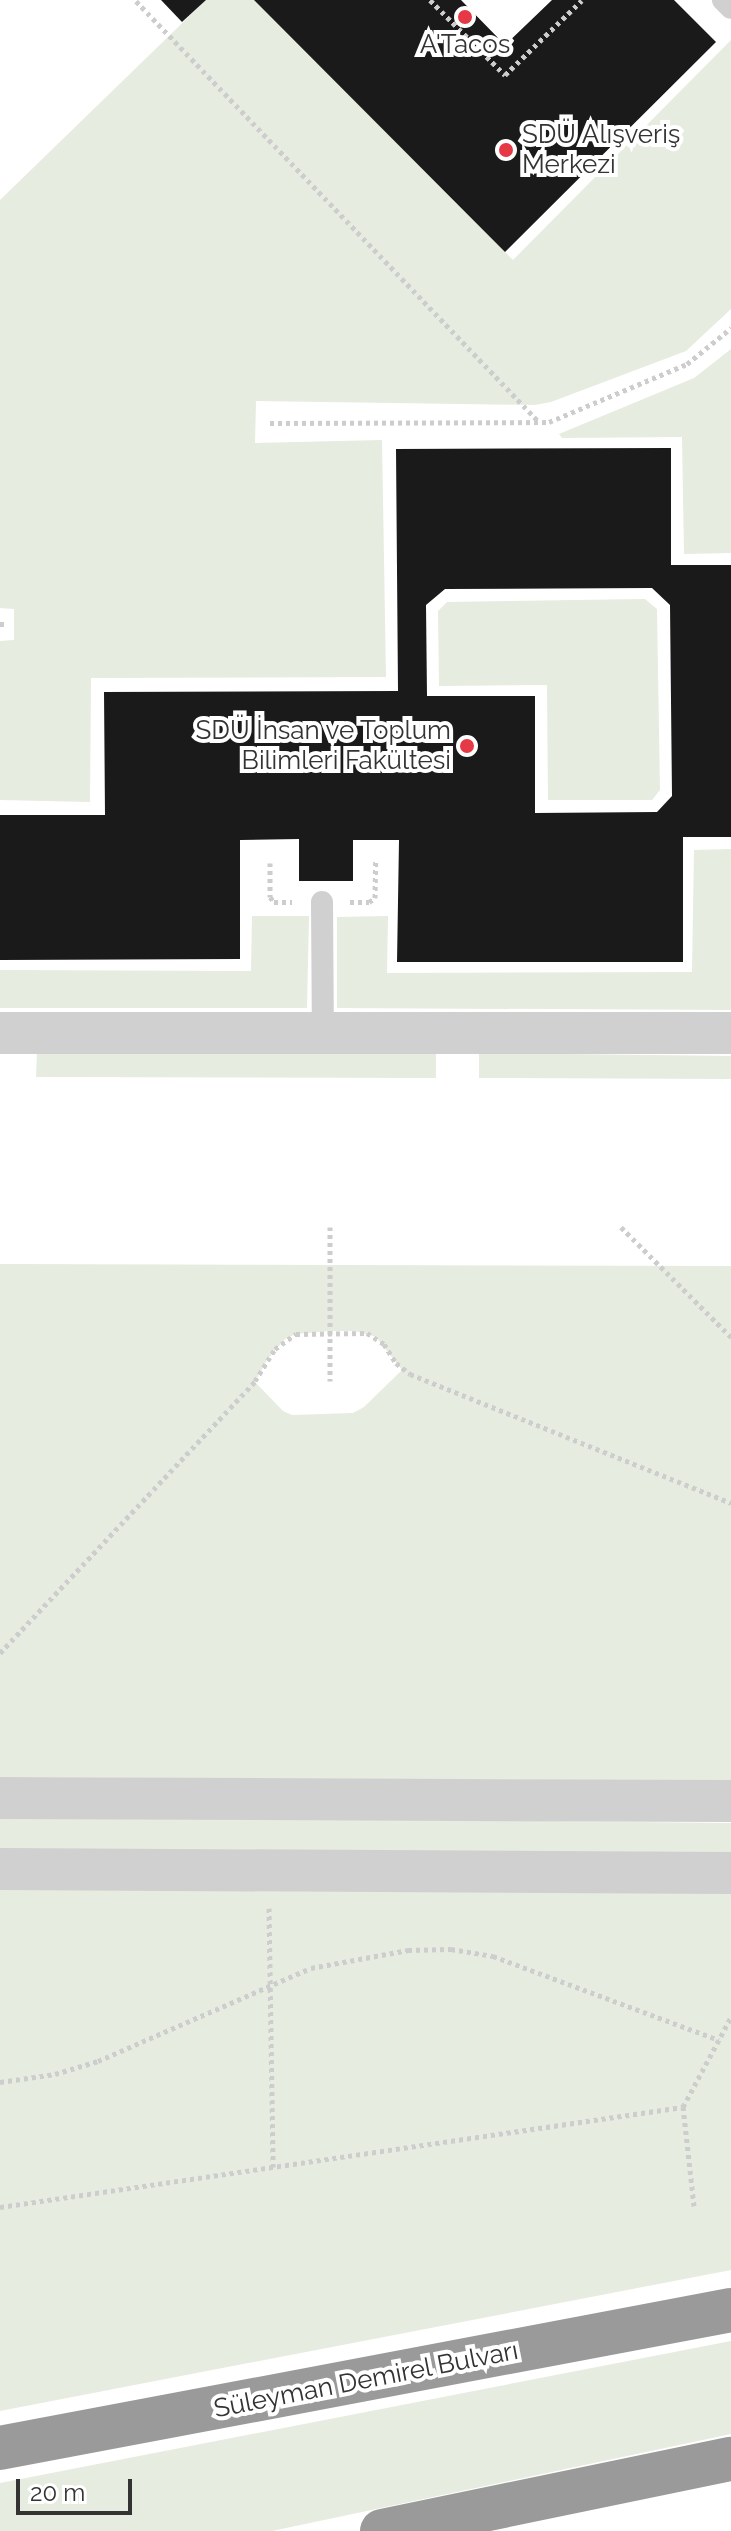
<!DOCTYPE html>
<meta charset="utf-8">
<style>
body{margin:0}
#map{position:relative;width:731px;height:2531px;overflow:hidden;background:#fff;font-family:Raleway,sans-serif}
div>[style]{position:absolute}
[style*='--x']{left:calc(var(--x)*1px);top:calc(var(--y)*1px);width:calc(var(--w)*1px);rotate:calc(var(--a)*1deg)}
.green>*{inset:0;background:#e6ecdf}
.building>*{inset:0;background:#1a1a1a}
.path>*{height:5px;margin-top:-2.5px;transform-origin:0;background:repeating-linear-gradient(90deg,#cdcdcd 0 4px,transparent 0 8px)}
.lane>*{height:22px;margin:-11px;padding:0 11px;transform-origin:11px;border-radius:11px;background:#d0d0d0}
.street>*{height:42px;margin:-21px;padding:0 21px;transform-origin:21px;border-radius:21px;background:#d0d0d0}
.highway>*{height:44px;margin:-22px;padding:0 22px;transform-origin:22px;border-radius:22px;background:#9a9a9a}
.dots>*{width:22px;height:22px;translate:-50% -50%;box-sizing:border-box;border:4px solid #fff;border-radius:50%}
span{translate:-50% -50%;white-space:nowrap;text-align:center;line-height:1.15;-webkit-text-stroke:8px #fff;paint-order:stroke}
.poi-label{font-size:26px;color:#333}
.left{translate:0 -50%;text-align:left}
.right{translate:-100% -50%;text-align:right}
.street-label{font-size:26px;color:#333}
.scale{position:absolute;left:16px;top:2479px;width:116px;height:36px;box-sizing:border-box;border:4px solid #333;border-top:0;padding-left:10px;font-size:24px;line-height:28px;white-space:nowrap;color:#333;-webkit-text-stroke:6px #fff;paint-order:stroke}
</style>
<div id="map">
<div class="green">
<i style="clip-path:polygon(206px 0,254px 0,513px 260px,731px 40px,731px 309px,686px 351px,551px 402px,535px 405px,256px 401px,255px 443px,382px 440px,386px 677px,91px 678px,90px 802px,0 800px,0 641px,14px 640px,14px 609px,0 608px,0 200px)"></i>
<i style="clip-path:polygon(731px 349px,731px 553px,684px 554px,682px 437px,562px 438px,559px 434px,694px 378px)"></i>
<i style="clip-path:polygon(645px 599px,657px 609px,660px 790px,652px 800px,548px 800px,547px 685px,439px 686px,438px 611px,447px 602px)"></i>
<i style="clip-path:polygon(731px 849px,731px 1010px,337px 1008px,337px 917px,388px 916px,387px 973px,692px 972px,694px 850px)"></i>
<i style="clip-path:polygon(252px 916px,309px 916px,307px 1008px,0 1008px,0 970px,251px 971px)"></i>
<i style="clip-path:polygon(37px 1052px,436px 1053px,436px 1078px,36px 1077px)"></i>
<i style="clip-path:polygon(479px 1053px,731px 1056px,731px 1079px,479px 1078px)"></i>
<i style="clip-path:polygon(evenodd,0 1264px,731px 1266px,731px 1781px,0 1777px,0 1264px,330px 1331px,355px 1331px,376px 1337px,402px 1370px,364px 1407px,353px 1413px,292px 1415px,283px 1411px,255px 1382px,267px 1360px,285px 1339px,296px 1334px,330px 1331px)"></i>
<i style="clip-path:polygon(0 1816px,731px 1823px,731px 1858px,0 1852px)"></i>
<i style="clip-path:polygon(0 1889px,731px 1893px,731px 2270px,0 2411px)"></i>
<i style="clip-path:polygon(731px 2341px,731px 2434px,272px 2531px,0 2531px,0 2483px)"></i>
</div>
<div class="building">
<i style="clip-path:polygon(161px 0,206px 0,182px 22px)"></i>
<i style="clip-path:polygon(254px 0,461px 0,505px 45px,552px 0,674px 0,716px 42px,505px 252px)"></i>
<i style="clip-path:polygon(evenodd,671px 448px,671px 565px,731px 565px,731px 837px,683px 837px,683px 962px,397px 962px,399px 840px,353px 840px,353px 881px,299px 881px,299px 839px,240px 840px,240px 959px,0 960px,0 815px,105px 815px,104px 692px,398px 691px,396px 449px,671px 448px,652px 588px,670px 605px,672px 796px,657px 812px,535px 813px,535px 696px,427px 696px,426px 605px,445px 589px,652px 588px)"></i>
</div>
<div class="path">
<i style="--x:430;--y:0;--w:106;--a:45"></i>
<i style="--x:505;--y:75;--w:107;--a:-44.2"></i>
<i style="--x:136;--y:1;--w:584;--a:46.25"></i>
<i style="--x:270;--y:423;--w:279;--a:-0.2"></i>
<i style="--x:549;--y:422;--w:150;--a:-22.8"></i>
<i style="--x:687;--y:364;--w:57;--a:-39.3"></i>
<i style="--x:0;--y:624;--w:4;--a:0"></i>
<i style="--x:270;--y:863;--w:34;--a:90"></i>
<i style="--x:270;--y:897;--w:6;--a:51"></i>
<i style="--x:274;--y:902;--w:18;--a:0"></i>
<i style="--x:350;--y:902;--w:19;--a:0"></i>
<i style="--x:369;--y:902;--w:7;--a:-34"></i>
<i style="--x:375;--y:898;--w:39;--a:-89"></i>
<i style="--x:330;--y:1227;--w:154;--a:90"></i>
<i style="--x:621;--y:1227;--w:156;--a:45"></i>
<i style="--x:0;--y:1653;--w:373;--a:-46.8"></i>
<i style="--x:255;--y:1381;--w:38;--a:-58"></i>
<i style="--x:275;--y:1349;--w:26;--a:-36"></i>
<i style="--x:296;--y:1334;--w:71;--a:-0.8"></i>
<i style="--x:367;--y:1333;--w:20;--a:33"></i>
<i style="--x:384;--y:1344;--w:22;--a:58"></i>
<i style="--x:396;--y:1363;--w:18;--a:38"></i>
<i style="--x:410;--y:1374;--w:346;--a:21.9"></i>
<i style="--x:269;--y:1908;--w:259;--a:89.1"></i>
<i style="--x:0;--y:2082;--w:56;--a:-8.3"></i>
<i style="--x:55;--y:2074;--w:45;--a:-16.8"></i>
<i style="--x:98;--y:2061;--w:232;--a:-23.6"></i>
<i style="--x:311;--y:1968;--w:99;--a:-10.5"></i>
<i style="--x:408;--y:1950;--w:43;--a:-1.3"></i>
<i style="--x:451;--y:1949;--w:43;--a:9.5"></i>
<i style="--x:493;--y:1956;--w:241;--a:20.4"></i>
<i style="--x:694;--y:2206;--w:100;--a:-96.3"></i>
<i style="--x:683;--y:2107;--w:102;--a:-61.9"></i>
<i style="--x:0;--y:2207;--w:690;--a:-8.33"></i>
</div>
<div class="lane">
<i style="--x:723;--y:0;--w:11;--a:45"></i>
<i style="--x:322;--y:902;--w:131;--a:89.6"></i>
</div>
<div class="street">
<i style="--x:0;--y:1033;--w:731;--a:0"></i>
<i style="--x:0;--y:1798;--w:731;--a:0.24"></i>
<i style="--x:0;--y:1869;--w:731;--a:0.31"></i>
</div>
<div class="highway">
<i style="--x:0;--y:2448;--w:744;--a:-10.69"></i>
<i style="--x:382;--y:2531;--w:356;--a:-11.7"></i>
</div>
<div class="dots">
<i style="left:465px;top:17px;background:#e63946"></i>
<i style="left:506px;top:150px;background:#e63946"></i>
<i style="left:467px;top:746px;background:#e63946"></i>
</div>
<div class="poi-label">
<span style="left:465px;top:45px">A'Tacos</span>
<span class="left" style="left:522px;top:150px">SDÜ Alışveriş<br>Merkezi</span>
<span class="right" style="left:451px;top:746px">SDÜ İnsan ve Toplum<br>Bilimleri Fakültesi</span>
</div>
<div class="street-label">
<span style="left:366px;top:2380px;rotate:-11deg">Süleyman Demirel Bulvarı</span>
</div>
<div class="scale">20 m</div>
</div>
